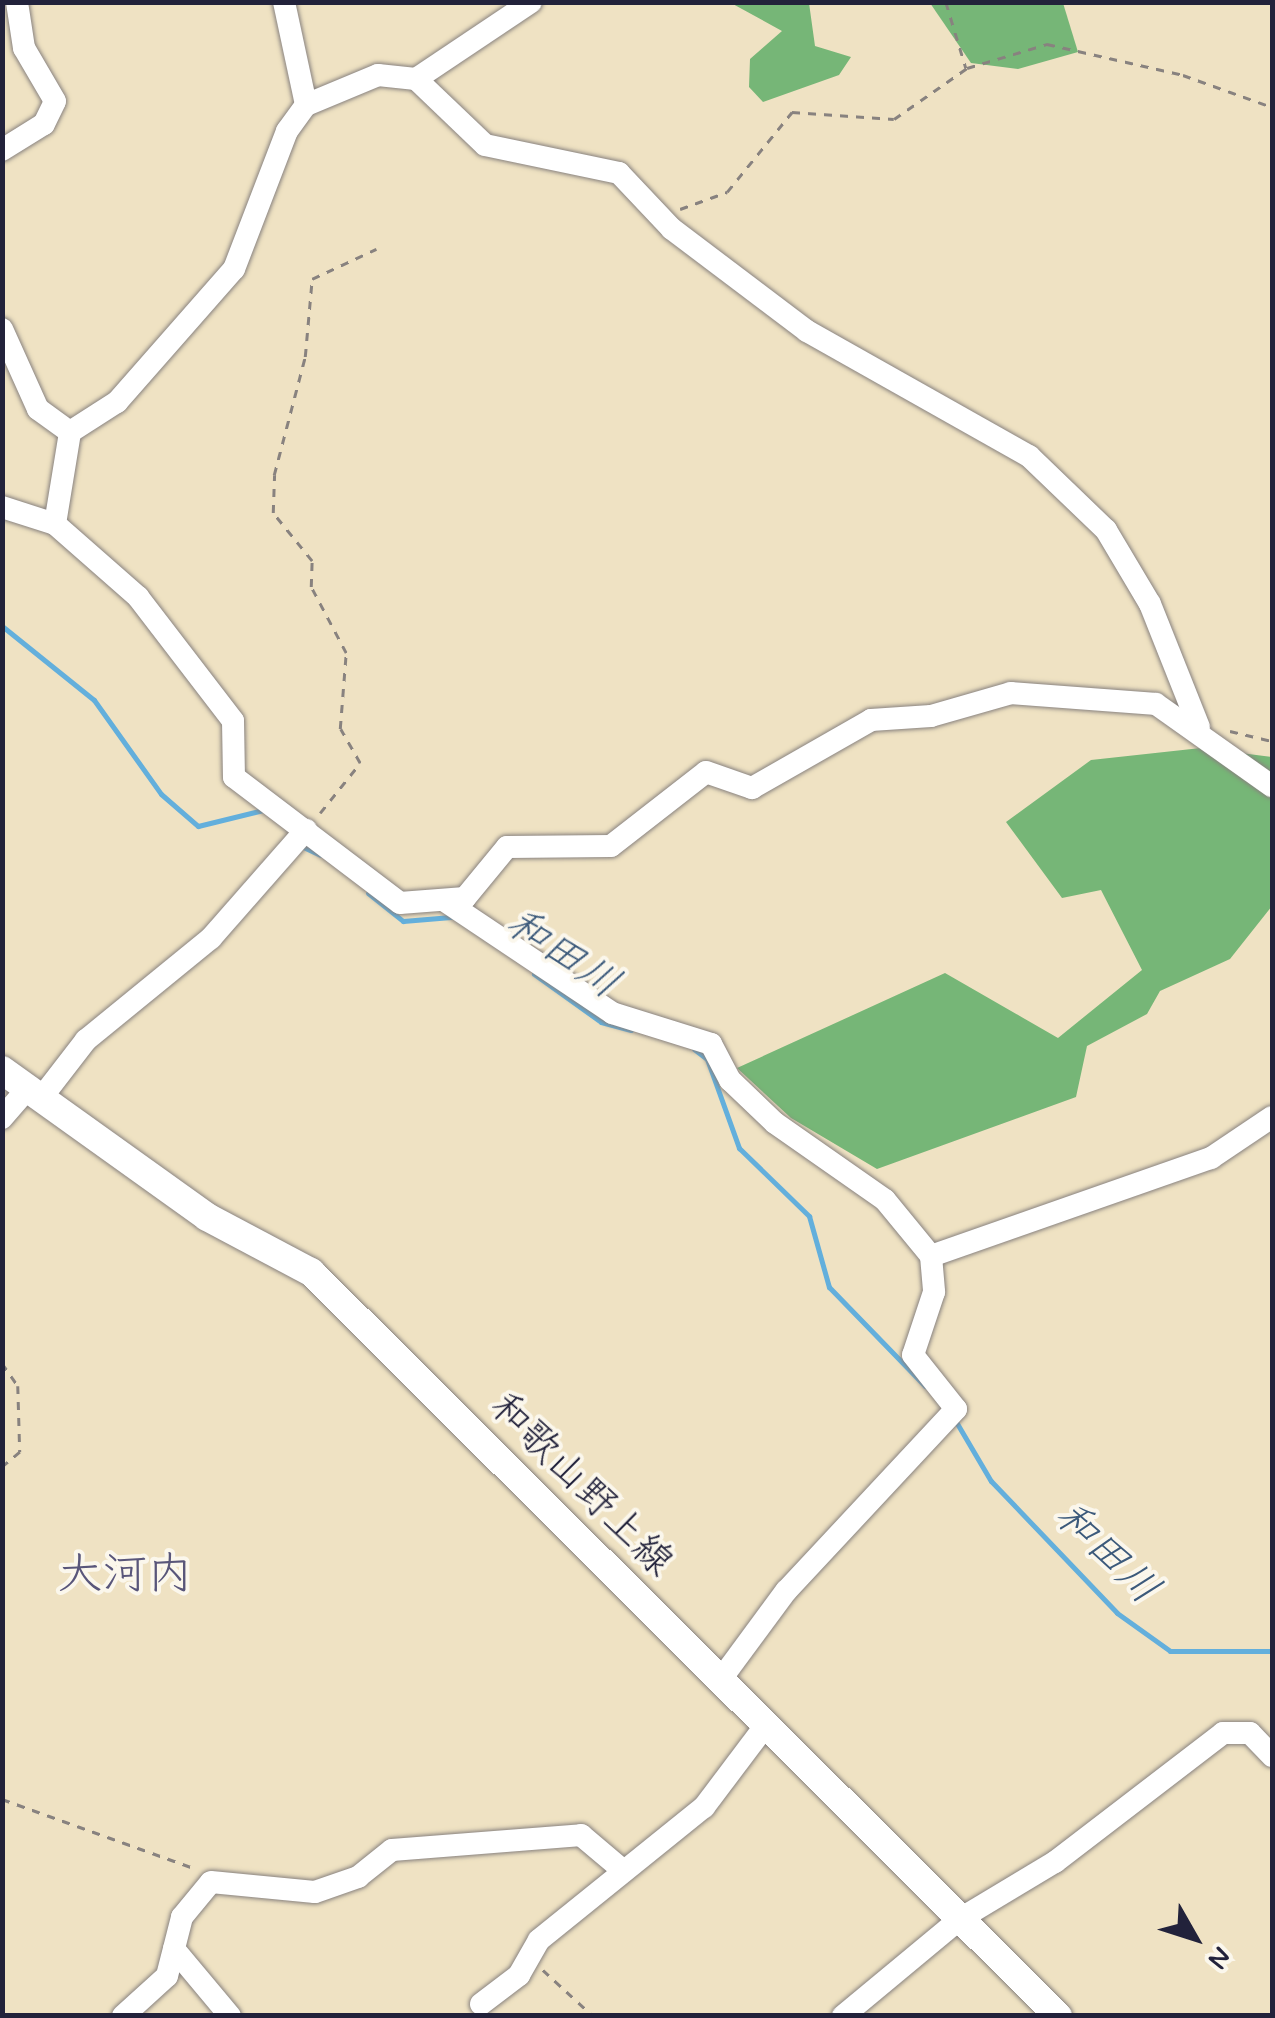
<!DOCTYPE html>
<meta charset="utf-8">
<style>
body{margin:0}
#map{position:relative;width:1275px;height:2018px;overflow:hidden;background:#efe2c3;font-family:Mynerve,"Klee One",sans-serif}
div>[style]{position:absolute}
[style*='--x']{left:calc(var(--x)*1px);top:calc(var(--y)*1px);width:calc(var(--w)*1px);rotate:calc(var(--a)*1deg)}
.forest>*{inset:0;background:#76b677}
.stream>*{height:5px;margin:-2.5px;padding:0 2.5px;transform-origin:2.5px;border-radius:2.5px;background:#63afdc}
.path>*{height:2.5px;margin-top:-1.25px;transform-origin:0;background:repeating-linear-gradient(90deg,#88827f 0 8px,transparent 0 16px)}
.roads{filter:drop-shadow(0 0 2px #88827f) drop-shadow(0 0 2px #88827f)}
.minor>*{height:22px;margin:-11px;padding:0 11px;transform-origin:11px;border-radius:11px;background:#fff}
.major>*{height:28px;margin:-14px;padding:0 14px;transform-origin:14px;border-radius:14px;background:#fff}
span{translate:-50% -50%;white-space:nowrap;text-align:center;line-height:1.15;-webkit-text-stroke:8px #fbf7ec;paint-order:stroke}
.street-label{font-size:40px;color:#22223b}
.water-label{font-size:42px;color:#3c5a7b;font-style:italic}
.quarter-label{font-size:45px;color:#59567a}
.frame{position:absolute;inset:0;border:5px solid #22223b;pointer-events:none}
.north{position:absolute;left:1145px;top:1888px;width:100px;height:100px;-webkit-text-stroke:8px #fbf7ec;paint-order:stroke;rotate:129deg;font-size:28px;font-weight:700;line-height:40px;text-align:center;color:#22223b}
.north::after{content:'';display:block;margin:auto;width:35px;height:45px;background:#22223b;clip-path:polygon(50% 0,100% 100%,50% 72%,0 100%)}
</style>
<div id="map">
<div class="forest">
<i style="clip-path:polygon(731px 3px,809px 3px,815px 46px,851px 57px,839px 75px,763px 102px,749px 87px,750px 59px,782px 31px)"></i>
<i style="clip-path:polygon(930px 3px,1063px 3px,1078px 52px,1018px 69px,971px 63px)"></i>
<i style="clip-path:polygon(1201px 748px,1272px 757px,1272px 906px,1230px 959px,1160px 991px,1147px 1014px,1087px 1046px,1076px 1097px,877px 1169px,791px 1118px,737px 1068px,945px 973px,1058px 1038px,1142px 970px,1101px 890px,1062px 898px,1006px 822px,1091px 760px)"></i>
</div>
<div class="stream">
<i style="--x:2;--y:626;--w:118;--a:38.8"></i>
<i style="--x:94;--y:700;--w:115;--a:54.5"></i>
<i style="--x:161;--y:794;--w:49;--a:40.9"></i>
<i style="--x:198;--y:826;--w:67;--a:-13.8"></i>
<i style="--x:299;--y:845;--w:23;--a:25"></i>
<i style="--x:368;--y:893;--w:45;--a:38.7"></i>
<i style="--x:403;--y:921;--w:48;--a:-4.8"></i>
<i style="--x:534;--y:974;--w:82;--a:35.6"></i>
<i style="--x:601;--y:1022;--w:31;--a:15"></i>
<i style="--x:694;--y:1049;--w:16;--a:38"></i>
<i style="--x:707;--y:1059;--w:95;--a:70.2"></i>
<i style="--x:739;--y:1148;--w:98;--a:44.2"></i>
<i style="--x:809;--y:1216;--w:74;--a:74.3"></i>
<i style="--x:829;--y:1287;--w:138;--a:45.9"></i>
<i style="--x:955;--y:1420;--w:71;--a:59.5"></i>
<i style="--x:991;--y:1481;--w:182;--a:46.3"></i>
<i style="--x:1117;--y:1613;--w:65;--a:35.6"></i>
<i style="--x:1170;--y:1651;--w:102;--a:0"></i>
</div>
<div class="path">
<i style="--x:946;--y:2;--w:69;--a:73.1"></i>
<i style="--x:680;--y:209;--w:50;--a:-19.9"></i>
<i style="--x:727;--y:192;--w:103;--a:-50.9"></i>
<i style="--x:792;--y:112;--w:102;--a:3.9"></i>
<i style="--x:894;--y:119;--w:89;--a:-34.9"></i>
<i style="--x:967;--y:68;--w:84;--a:-16.7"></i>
<i style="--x:1047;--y:44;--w:139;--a:12.8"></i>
<i style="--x:1183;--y:75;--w:95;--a:19.8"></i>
<i style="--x:1230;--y:731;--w:43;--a:13.4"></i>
<i style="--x:320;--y:813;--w:64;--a:-51.3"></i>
<i style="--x:360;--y:763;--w:39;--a:-120"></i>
<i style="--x:340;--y:729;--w:76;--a:-85.5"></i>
<i style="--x:346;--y:653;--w:75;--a:-117.9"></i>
<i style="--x:311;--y:587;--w:26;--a:-88"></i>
<i style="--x:312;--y:561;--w:62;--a:-129.1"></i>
<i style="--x:273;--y:513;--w:38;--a:-88"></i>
<i style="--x:274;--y:475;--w:122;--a:-75.3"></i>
<i style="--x:305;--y:357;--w:78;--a:-84.9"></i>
<i style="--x:312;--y:279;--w:71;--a:-25.1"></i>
<i style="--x:2;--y:1363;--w:28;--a:55"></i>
<i style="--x:18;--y:1386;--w:66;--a:88.3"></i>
<i style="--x:20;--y:1452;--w:23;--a:140"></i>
<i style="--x:2;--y:1799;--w:206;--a:19.8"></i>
<i style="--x:543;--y:1970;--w:68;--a:42.6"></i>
</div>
<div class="roads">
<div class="minor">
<i style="--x:284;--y:2;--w:105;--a:77.9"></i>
<i style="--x:416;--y:79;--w:95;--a:43.7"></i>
<i style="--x:485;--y:145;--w:137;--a:11.8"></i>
<i style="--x:619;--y:173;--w:77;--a:46.6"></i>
<i style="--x:672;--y:229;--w:169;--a:37.1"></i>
<i style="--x:807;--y:331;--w:255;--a:29.4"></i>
<i style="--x:1029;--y:456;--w:107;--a:43.9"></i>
<i style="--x:1106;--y:530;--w:86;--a:59.3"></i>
<i style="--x:1150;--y:604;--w:132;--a:68.3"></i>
<i style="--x:2;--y:150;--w:49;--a:-31.8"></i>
<i style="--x:44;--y:124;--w:25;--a:-64"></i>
<i style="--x:55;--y:101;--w:61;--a:-120.3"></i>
<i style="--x:24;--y:48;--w:47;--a:-98.7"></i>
<i style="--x:2;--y:329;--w:88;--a:65.8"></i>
<i style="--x:38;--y:409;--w:39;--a:36"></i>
<i style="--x:70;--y:432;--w:56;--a:-32.6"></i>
<i style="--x:117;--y:402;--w:177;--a:-48.7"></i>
<i style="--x:234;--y:269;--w:148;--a:-69"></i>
<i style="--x:287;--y:131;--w:32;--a:-54"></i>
<i style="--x:306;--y:105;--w:78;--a:-22.6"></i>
<i style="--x:378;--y:75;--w:38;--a:6"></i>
<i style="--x:416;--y:79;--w:138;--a:-33.8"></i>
<i style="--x:2;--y:507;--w:56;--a:17.8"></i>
<i style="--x:55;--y:524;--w:111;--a:41.3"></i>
<i style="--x:138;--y:597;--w:156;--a:52.5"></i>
<i style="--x:233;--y:721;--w:56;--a:89"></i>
<i style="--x:234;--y:777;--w:208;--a:37.2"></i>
<i style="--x:400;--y:903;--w:65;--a:-4.4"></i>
<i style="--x:465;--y:898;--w:66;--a:-50.5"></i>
<i style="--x:507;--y:847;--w:104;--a:-0.6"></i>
<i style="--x:611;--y:846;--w:120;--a:-37.9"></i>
<i style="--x:706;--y:772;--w:49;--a:19.2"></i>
<i style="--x:752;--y:788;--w:137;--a:-29.7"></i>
<i style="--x:871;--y:720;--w:60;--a:-3.8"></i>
<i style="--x:931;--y:716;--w:83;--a:-16"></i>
<i style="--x:1011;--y:693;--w:145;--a:4.3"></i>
<i style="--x:1156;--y:704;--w:142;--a:35.3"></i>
<i style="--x:55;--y:524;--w:93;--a:-80.7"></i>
<i style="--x:445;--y:901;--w:201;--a:33.8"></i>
<i style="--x:612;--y:1013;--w:104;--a:17.4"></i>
<i style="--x:711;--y:1044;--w:41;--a:62.2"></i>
<i style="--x:730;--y:1080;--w:62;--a:43.7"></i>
<i style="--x:775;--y:1123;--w:134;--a:35"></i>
<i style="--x:885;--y:1200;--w:72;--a:50.6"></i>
<i style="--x:931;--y:1256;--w:36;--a:85"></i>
<i style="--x:934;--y:1292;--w:66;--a:108.4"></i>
<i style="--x:913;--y:1355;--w:69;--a:51.5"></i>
<i style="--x:956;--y:1409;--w:249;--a:133"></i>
<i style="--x:786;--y:1591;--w:113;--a:126.4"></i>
<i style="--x:42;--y:1097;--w:72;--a:-52.3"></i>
<i style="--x:86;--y:1040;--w:161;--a:-39.2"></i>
<i style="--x:211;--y:938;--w:144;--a:-48.7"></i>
<i style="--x:2;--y:1118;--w:40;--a:-49"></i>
<i style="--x:931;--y:1256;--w:297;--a:-19.3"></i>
<i style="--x:1211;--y:1158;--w:73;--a:-33.9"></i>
<i style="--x:174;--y:1949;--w:87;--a:50.1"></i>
<i style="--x:481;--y:2004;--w:48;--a:-37.3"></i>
<i style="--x:519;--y:1975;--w:40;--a:-60.3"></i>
<i style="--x:539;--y:1940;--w:212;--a:-38.9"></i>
<i style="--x:704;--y:1807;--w:96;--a:-53"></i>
<i style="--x:123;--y:2016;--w:59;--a:-42.3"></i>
<i style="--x:167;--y:1976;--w:61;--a:-75.7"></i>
<i style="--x:182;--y:1917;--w:45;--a:-50.4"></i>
<i style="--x:211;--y:1882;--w:104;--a:5.5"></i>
<i style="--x:315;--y:1892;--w:46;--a:-19.2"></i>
<i style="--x:358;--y:1877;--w:43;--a:-38.5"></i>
<i style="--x:392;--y:1850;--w:190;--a:-4.5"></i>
<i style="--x:581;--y:1835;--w:51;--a:40.2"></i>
<i style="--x:843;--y:2016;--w:152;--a:-39.7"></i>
<i style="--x:960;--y:1919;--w:111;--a:-31"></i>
<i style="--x:1055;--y:1862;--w:212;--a:-37.5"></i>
<i style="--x:1223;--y:1733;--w:27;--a:0"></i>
<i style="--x:1250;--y:1733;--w:32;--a:46"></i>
</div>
<div class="major">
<i style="--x:2;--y:1070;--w:252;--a:35.6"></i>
<i style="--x:207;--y:1217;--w:118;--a:27.9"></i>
<i style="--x:311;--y:1272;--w:1054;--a:44.88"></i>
</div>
</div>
<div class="street-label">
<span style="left:581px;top:1485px;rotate:45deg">和歌山野上線</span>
</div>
<div class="water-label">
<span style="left:562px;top:955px;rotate:34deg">和田川</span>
<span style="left:1106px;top:1554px;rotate:44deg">和田川</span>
</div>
<div class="quarter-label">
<span style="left:125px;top:1576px">大河内</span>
</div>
<div class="frame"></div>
<div class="north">N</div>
</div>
